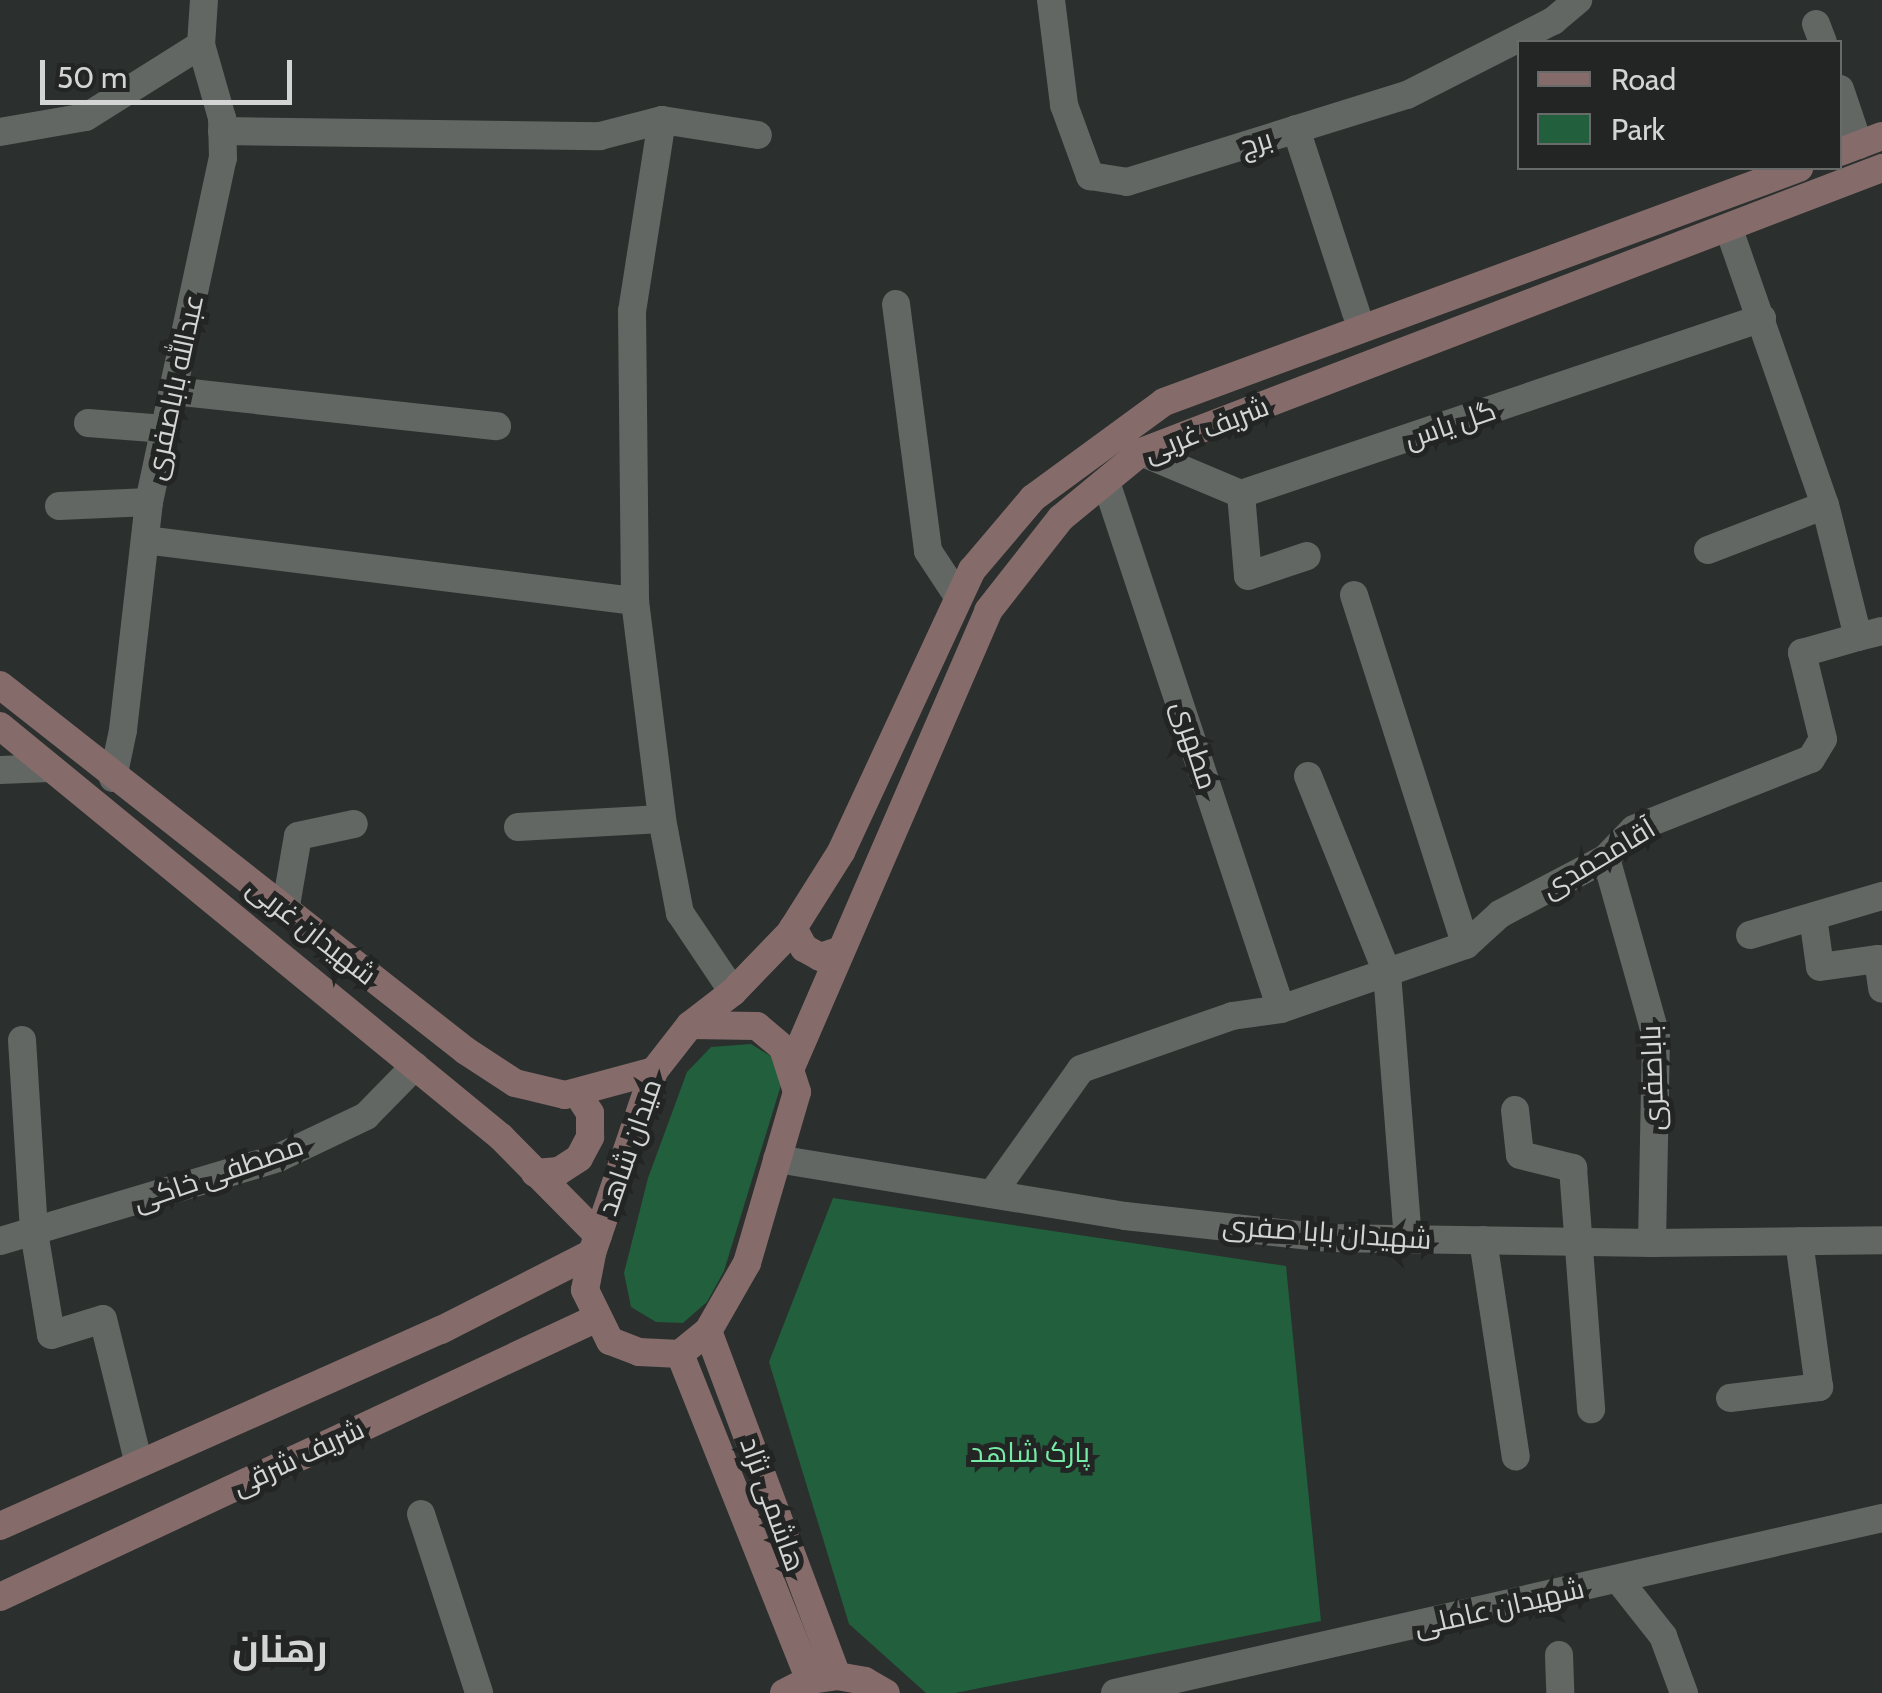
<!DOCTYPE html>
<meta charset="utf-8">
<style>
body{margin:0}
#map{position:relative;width:1882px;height:1693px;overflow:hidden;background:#2b2f2d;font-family:Cabin,Cairo,sans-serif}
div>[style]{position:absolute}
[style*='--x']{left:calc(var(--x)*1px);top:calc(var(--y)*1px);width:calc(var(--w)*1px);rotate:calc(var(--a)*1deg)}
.green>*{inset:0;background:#215f3d}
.minor>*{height:28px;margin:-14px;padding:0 14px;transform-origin:14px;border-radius:14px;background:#636764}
.tertiary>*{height:28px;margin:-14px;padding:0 14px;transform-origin:14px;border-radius:14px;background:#636764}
.secondary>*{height:28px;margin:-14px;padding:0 14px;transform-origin:14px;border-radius:14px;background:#856c6b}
span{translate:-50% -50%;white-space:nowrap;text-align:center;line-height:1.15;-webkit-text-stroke:10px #222523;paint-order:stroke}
.street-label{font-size:28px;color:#d3d5d4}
.park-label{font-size:28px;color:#76eba7}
.district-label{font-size:38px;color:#d3d5d4;font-weight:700}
.legend{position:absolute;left:1517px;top:40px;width:325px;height:130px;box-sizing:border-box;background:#222523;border:2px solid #696b6a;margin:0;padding:12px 18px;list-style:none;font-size:30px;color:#d3d5d4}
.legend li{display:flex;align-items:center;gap:20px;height:50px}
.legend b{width:50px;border:2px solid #696b6a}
.scale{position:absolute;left:40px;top:60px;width:252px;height:45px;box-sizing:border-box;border:5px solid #d3d5d4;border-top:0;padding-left:12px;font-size:30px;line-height:35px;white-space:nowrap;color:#d3d5d4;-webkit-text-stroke:8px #222523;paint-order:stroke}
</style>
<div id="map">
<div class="green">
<i style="clip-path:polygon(751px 1044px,772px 1057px,781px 1085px,724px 1271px,707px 1302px,683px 1323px,656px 1322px,631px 1307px,624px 1273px,648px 1178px,687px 1072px,711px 1047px)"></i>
<i style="clip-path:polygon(833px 1198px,1286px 1266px,1321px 1621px,955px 1693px,926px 1693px,849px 1624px,769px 1362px)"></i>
</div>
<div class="minor">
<i style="--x:1051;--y:0;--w:106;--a:82.9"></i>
<i style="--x:1064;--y:105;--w:76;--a:69.9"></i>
<i style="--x:1090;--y:176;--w:37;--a:9"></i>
<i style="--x:1127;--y:182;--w:293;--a:-17.3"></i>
<i style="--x:1407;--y:95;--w:164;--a:-26.9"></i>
<i style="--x:1553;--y:21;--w:33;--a:-40"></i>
<i style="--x:1816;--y:24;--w:19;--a:69"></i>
<i style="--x:1840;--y:89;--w:59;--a:71.3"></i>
<i style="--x:662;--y:120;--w:193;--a:98.9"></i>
<i style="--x:632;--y:311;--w:290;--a:89.4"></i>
<i style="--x:635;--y:601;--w:220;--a:82.9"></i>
<i style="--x:662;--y:819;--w:96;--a:79.2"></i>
<i style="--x:680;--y:913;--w:95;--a:56.1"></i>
<i style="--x:1296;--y:129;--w:194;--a:71.9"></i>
<i style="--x:222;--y:131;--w:378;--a:0.8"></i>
<i style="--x:600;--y:136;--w:64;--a:-14.5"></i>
<i style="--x:662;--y:120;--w:97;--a:8.9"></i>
<i style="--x:0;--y:132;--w:87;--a:-9.9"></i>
<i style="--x:86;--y:117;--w:136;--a:-32.1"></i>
<i style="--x:896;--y:304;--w:249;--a:82.6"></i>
<i style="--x:928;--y:551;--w:56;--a:56.6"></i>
<i style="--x:173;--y:391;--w:326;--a:6.2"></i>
<i style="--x:88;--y:423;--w:77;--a:4.5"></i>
<i style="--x:1141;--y:452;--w:108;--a:22.8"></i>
<i style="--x:1241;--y:494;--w:550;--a:-18.67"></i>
<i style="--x:1106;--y:482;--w:555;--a:71.63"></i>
<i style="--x:1241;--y:494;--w:82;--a:85.1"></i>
<i style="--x:1248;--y:576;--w:62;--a:-18.7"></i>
<i style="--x:59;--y:506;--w:90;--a:-2.5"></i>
<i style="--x:145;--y:540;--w:494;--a:7.1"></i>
<i style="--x:1708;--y:550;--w:125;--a:-21"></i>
<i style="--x:1354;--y:595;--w:367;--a:72.3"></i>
<i style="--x:1858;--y:637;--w:25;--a:-14"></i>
<i style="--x:0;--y:770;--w:50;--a:-2.3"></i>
<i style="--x:1308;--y:776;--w:212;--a:68.1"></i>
<i style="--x:1387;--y:973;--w:267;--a:85.5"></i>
<i style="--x:518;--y:827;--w:144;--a:-3.2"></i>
<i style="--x:1606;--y:858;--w:185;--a:74.3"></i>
<i style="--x:1656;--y:1036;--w:207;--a:91.1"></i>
<i style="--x:285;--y:911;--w:76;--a:-80.2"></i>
<i style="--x:298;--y:836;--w:57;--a:-12.1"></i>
<i style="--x:1813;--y:917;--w:50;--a:82"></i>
<i style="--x:1820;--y:967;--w:59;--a:-7.9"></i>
<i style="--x:1878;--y:959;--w:30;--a:82"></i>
<i style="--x:1750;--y:935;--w:138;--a:-16.5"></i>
<i style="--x:22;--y:1040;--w:192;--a:86.4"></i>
<i style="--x:34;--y:1232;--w:104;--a:80.6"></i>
<i style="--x:51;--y:1335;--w:54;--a:-17.1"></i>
<i style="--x:103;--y:1319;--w:149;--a:76.1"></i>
<i style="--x:1515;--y:1110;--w:45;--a:83.7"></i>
<i style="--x:1520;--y:1155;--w:55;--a:13.8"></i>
<i style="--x:1573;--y:1168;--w:242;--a:85.7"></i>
<i style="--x:992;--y:1194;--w:153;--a:-54.5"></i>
<i style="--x:1081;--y:1069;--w:160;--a:-19.3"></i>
<i style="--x:1232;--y:1016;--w:49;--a:-8.1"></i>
<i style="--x:1281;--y:1009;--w:196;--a:-19.1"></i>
<i style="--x:1466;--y:945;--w:46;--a:-42.4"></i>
<i style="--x:1500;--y:914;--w:120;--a:-27.8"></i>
<i style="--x:1606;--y:858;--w:40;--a:-46"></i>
<i style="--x:1634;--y:829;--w:190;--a:-21.6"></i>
<i style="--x:1811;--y:759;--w:23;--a:-59"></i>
<i style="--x:1823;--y:739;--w:89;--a:-103.7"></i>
<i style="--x:1802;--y:653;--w:58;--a:-15.9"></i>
<i style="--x:1858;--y:637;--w:136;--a:-104"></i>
<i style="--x:1825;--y:505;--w:294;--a:-109.2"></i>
<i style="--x:1483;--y:1240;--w:219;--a:81.4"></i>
<i style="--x:0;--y:1241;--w:290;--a:-16.6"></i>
<i style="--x:278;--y:1158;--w:98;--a:-25.5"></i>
<i style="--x:366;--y:1116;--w:70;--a:-45.6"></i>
<i style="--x:1730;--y:1398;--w:90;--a:-7"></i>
<i style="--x:1819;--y:1387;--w:147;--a:-97.8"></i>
<i style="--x:421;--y:1514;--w:188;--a:72"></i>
<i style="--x:1618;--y:1579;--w:73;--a:51.7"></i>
<i style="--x:1663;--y:1636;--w:61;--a:69.8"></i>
<i style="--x:1559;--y:1655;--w:38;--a:88"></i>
</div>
<div class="tertiary">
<i style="--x:113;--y:778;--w:49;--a:-78.2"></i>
<i style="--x:123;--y:730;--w:229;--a:-83.5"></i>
<i style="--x:149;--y:502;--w:352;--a:-77.9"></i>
<i style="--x:223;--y:158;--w:40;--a:-91.4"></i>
<i style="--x:222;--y:118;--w:76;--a:-106"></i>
<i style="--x:201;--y:45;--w:45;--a:-86.2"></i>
<i style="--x:777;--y:1159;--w:353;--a:9.3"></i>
<i style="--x:1125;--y:1216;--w:205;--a:6.2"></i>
<i style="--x:1329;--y:1238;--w:323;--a:0.9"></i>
<i style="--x:1652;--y:1243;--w:230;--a:-0.7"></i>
<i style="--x:1115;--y:1693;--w:787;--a:-12.85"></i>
</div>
<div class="secondary">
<i style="--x:1840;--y:152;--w:45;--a:-20.9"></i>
<i style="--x:0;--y:685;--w:593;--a:38.15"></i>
<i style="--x:466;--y:1051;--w:59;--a:33.1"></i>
<i style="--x:515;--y:1083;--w:51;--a:13.5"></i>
<i style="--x:565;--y:1095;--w:92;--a:-15.1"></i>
<i style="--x:0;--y:726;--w:648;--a:39.36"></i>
<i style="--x:501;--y:1137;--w:138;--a:45.3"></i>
<i style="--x:793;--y:928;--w:23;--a:61"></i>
<i style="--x:804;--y:948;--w:18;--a:29"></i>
<i style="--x:820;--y:957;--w:20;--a:-18"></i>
<i style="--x:690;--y:1025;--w:67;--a:0.9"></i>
<i style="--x:757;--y:1026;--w:34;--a:40"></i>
<i style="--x:783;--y:1048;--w:46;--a:72.3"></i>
<i style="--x:797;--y:1092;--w:178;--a:106.3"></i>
<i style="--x:747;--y:1263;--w:78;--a:119.8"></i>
<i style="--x:708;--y:1331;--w:36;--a:141"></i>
<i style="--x:680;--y:1354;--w:41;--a:-177.2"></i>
<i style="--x:639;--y:1352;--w:31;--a:-159"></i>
<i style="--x:610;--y:1341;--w:57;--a:-116.1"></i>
<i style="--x:585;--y:1290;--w:38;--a:-79"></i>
<i style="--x:592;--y:1253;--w:192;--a:-71.2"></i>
<i style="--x:654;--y:1071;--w:58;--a:-52"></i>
<i style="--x:690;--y:1025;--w:54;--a:-37.5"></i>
<i style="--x:733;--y:992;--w:82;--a:-46"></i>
<i style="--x:790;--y:933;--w:96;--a:-57.8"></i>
<i style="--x:841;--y:852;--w:311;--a:-65.1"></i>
<i style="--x:972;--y:570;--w:94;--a:-49.7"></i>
<i style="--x:1033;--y:498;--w:162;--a:-36.2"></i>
<i style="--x:1164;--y:402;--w:677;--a:-20.23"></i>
<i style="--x:792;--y:1065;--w:495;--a:-66.6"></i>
<i style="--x:988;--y:611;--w:118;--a:-51.9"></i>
<i style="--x:1061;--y:518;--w:104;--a:-39.5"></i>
<i style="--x:1141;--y:452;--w:794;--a:-20.97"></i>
<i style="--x:535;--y:1173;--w:24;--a:-5"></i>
<i style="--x:559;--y:1171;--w:24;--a:-33"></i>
<i style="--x:579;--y:1158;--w:24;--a:-62"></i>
<i style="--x:590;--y:1137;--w:24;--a:-90"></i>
<i style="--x:590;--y:1113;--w:24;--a:-123"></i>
<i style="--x:708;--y:1331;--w:368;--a:69.5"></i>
<i style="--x:680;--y:1354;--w:351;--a:68.3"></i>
<i style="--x:0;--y:1526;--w:483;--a:-24"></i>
<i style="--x:441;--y:1330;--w:169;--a:-27"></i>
<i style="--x:0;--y:1597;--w:659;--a:-25.05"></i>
<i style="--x:784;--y:1693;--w:29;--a:-27"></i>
<i style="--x:810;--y:1680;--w:27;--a:-8"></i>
<i style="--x:837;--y:1676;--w:28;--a:10"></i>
<i style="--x:865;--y:1681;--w:24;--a:30"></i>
</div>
<div class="street-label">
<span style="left:1256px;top:142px;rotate:-17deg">برج</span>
<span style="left:174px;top:387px;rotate:-78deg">عبدالله باباصفری</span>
<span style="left:1450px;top:424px;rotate:-19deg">گل یاس</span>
<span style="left:1206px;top:429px;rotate:-22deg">شریف غربی</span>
<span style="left:1195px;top:745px;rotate:72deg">مطهری</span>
<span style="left:1598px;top:858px;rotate:-31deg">آقامحمدی</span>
<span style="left:312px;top:931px;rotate:38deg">شهیدان غربی</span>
<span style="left:1652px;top:1078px;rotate:-92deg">باباصفری</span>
<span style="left:629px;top:1147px;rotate:-71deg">میدان شاهد</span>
<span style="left:218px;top:1173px;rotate:-19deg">مصطفی خاکی</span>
<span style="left:1327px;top:1232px;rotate:4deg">شهیدان بابا صفری</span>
<span style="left:298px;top:1457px;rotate:-25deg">شریف شرقی</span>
<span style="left:773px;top:1504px;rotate:70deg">هاشمی نژاد</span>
<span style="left:1499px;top:1607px;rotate:-13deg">شهیدان عاملی</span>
</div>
<div class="park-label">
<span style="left:1030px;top:1452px">پارک شاهد</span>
</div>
<div class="district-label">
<span style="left:280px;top:1649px">رهنان</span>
</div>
<ul class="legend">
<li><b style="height:12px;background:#856c6b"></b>Road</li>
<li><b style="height:28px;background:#215f3d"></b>Park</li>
</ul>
<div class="scale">50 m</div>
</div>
